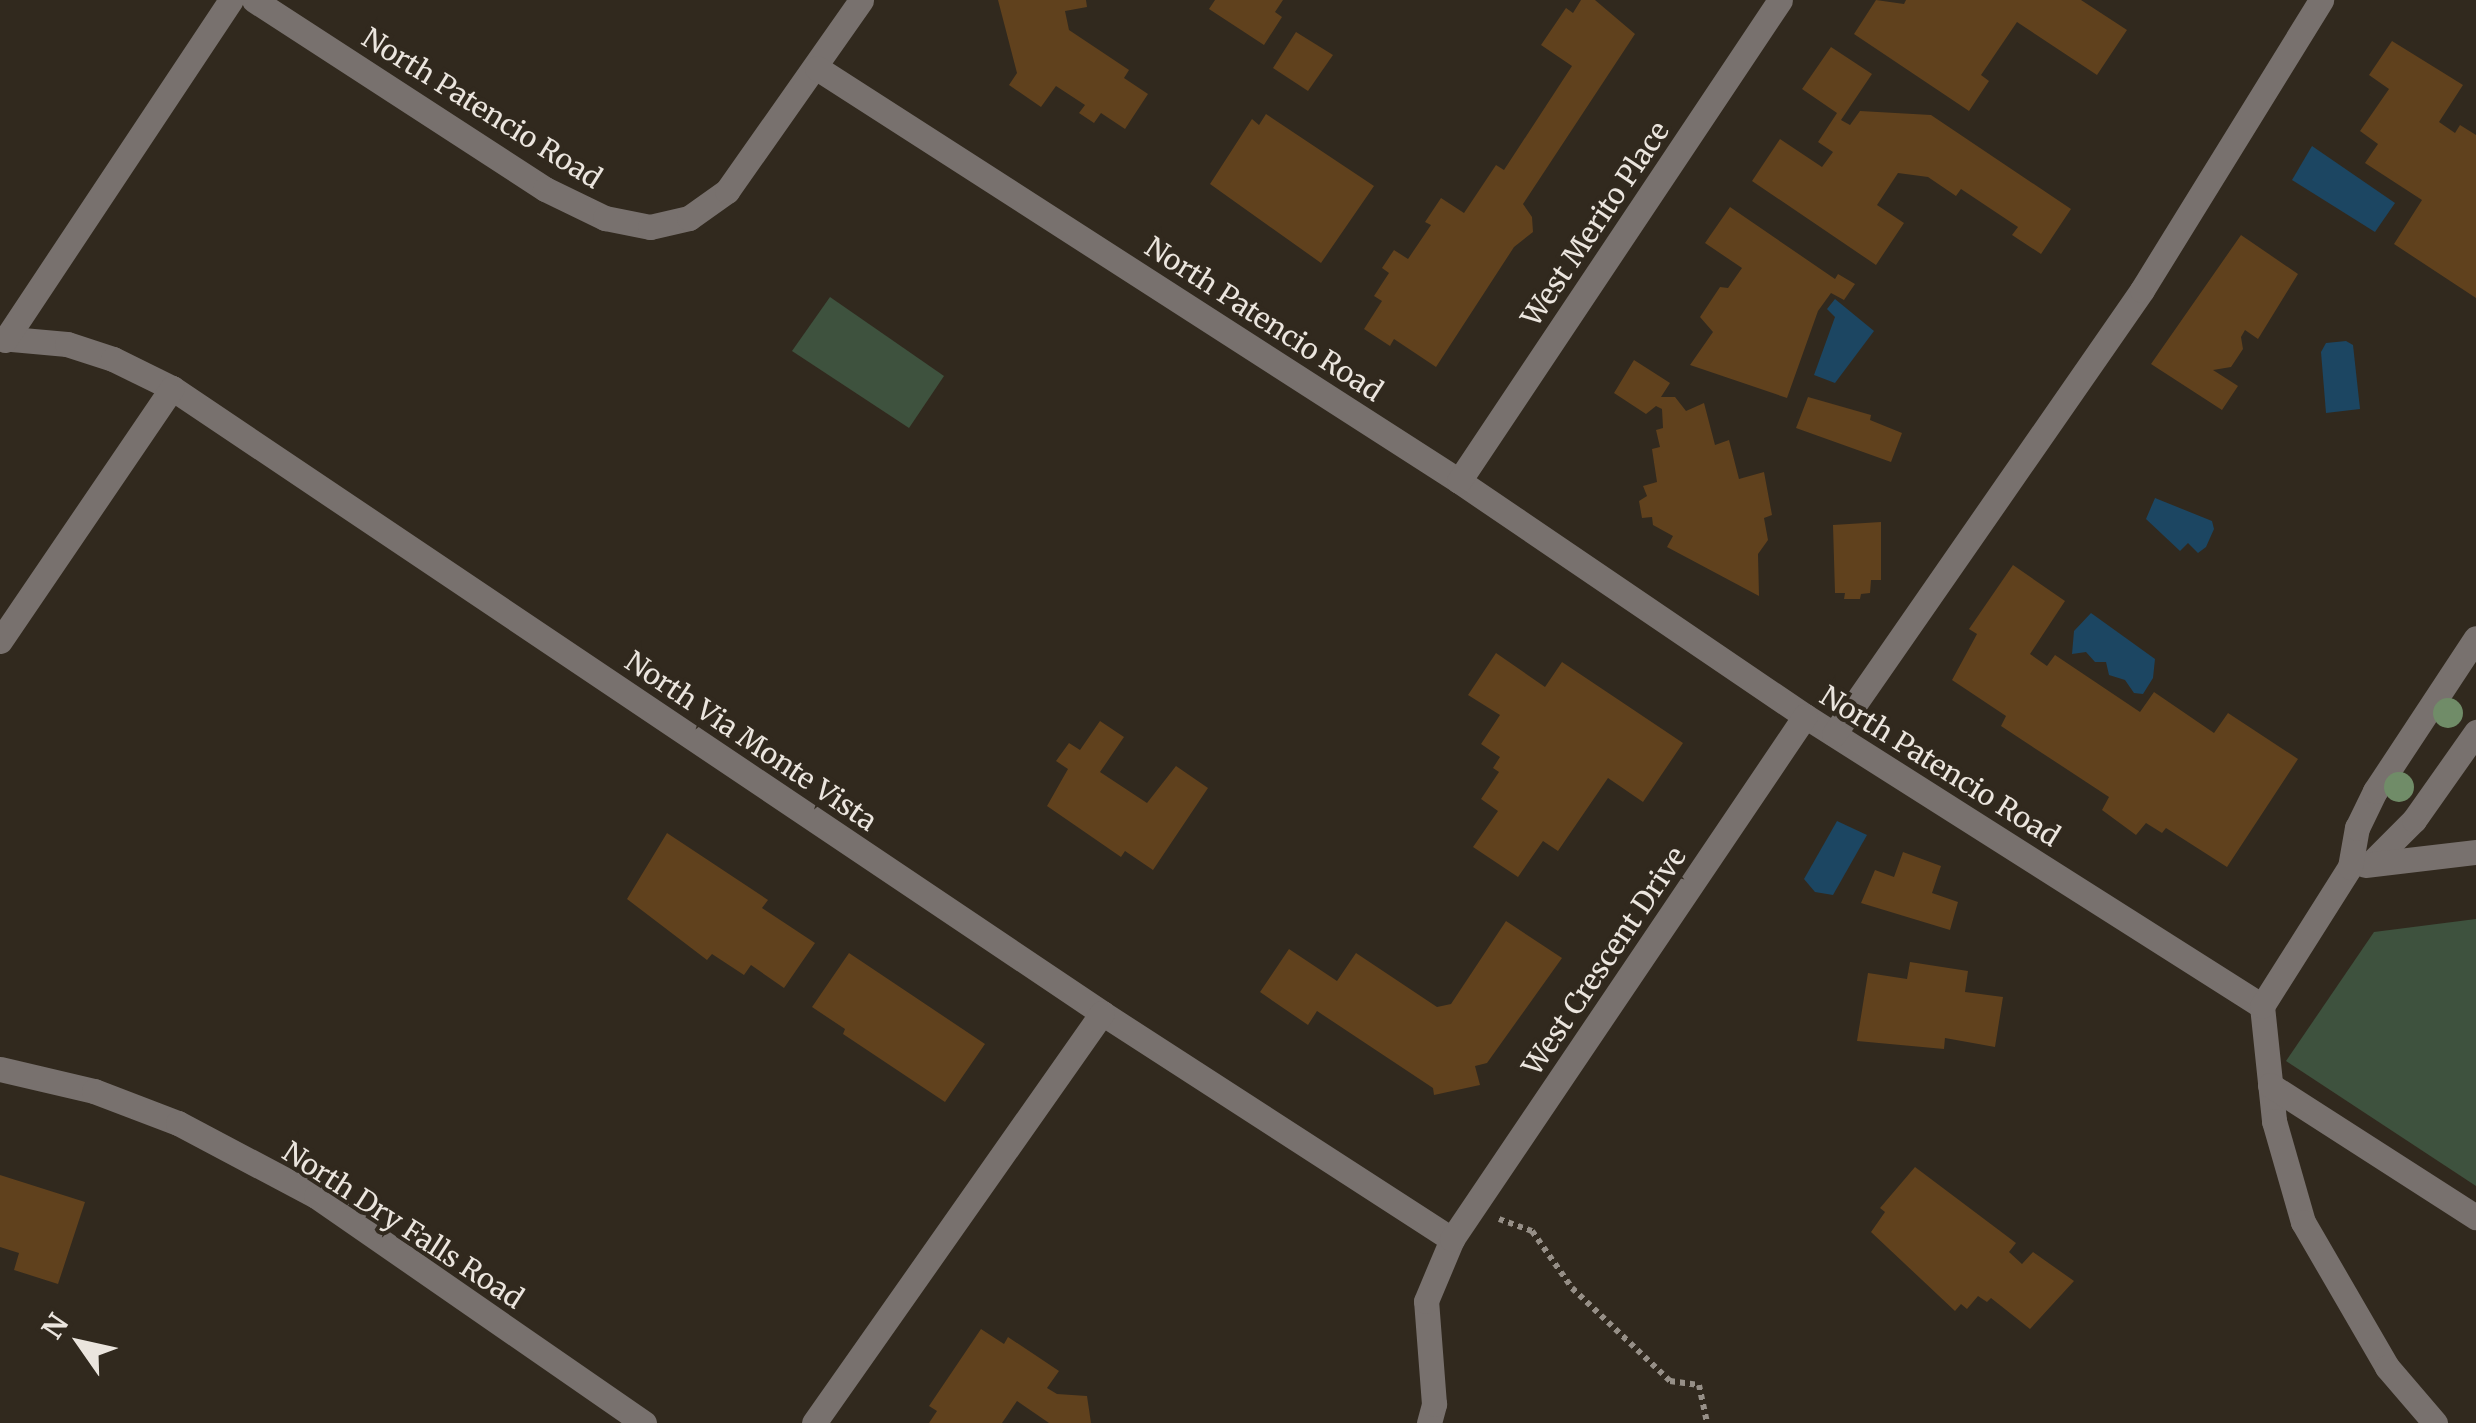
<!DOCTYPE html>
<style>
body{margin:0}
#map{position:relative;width:2476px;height:1423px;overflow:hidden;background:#31291e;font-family:Merriweather,serif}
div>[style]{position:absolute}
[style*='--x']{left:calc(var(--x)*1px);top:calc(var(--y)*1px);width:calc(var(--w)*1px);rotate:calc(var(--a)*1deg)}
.green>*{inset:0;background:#3e523e}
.water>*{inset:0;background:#1c4662}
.building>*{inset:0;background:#60411d}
.path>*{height:6px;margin-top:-3px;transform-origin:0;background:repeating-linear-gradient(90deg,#968f87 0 5px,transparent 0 10px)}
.minor>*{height:25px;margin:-12.5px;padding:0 12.5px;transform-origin:12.5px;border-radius:12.5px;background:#78716e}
.trees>*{width:30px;height:30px;margin:-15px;border-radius:50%;background:#708c68}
span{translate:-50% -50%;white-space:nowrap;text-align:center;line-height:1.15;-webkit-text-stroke:8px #31291e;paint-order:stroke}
.street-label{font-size:28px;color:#ebe5de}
.north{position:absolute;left:30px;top:1293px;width:100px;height:100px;-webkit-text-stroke:8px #31291e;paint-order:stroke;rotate:304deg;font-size:28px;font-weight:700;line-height:40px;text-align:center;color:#ebe5de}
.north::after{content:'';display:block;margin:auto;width:35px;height:45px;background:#ebe5de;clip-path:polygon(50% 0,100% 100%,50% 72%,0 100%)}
</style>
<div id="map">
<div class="green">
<i style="clip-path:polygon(830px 297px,944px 376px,909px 428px,792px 351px)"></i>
<i style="clip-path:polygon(2476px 919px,2476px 1186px,2286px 1061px,2374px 932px)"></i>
</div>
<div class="water">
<i style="clip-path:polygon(2312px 146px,2395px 203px,2375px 232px,2292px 180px)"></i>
<i style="clip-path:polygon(1835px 299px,1874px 331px,1835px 383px,1814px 375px,1835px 317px,1827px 309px)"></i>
<i style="clip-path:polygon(2346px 341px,2353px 345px,2360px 409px,2326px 413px,2321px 352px,2326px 343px)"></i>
<i style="clip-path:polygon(2155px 498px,2212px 521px,2214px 529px,2206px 547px,2198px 553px,2188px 543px,2180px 551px,2146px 519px)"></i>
<i style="clip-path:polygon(2091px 613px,2155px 659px,2153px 678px,2143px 694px,2134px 693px,2125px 680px,2109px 675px,2106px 662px,2095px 662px,2086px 652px,2072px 654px,2074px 631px)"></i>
<i style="clip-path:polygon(1837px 821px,1867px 835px,1833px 895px,1815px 892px,1804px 879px)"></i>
</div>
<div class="building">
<i style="clip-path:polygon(998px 0,1086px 0,1087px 7px,1065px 11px,1069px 30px,1129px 70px,1124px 78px,1148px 94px,1125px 129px,1101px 113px,1094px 123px,1079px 113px,1085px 105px,1056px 86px,1041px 107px,1009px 85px,1017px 73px)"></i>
<i style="clip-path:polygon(1215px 0,1283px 0,1275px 12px,1282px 17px,1264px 45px,1209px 9px)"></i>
<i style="clip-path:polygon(1581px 0,1595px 0,1635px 34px,1523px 204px,1532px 217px,1533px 232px,1514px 247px,1436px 367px,1394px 339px,1390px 346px,1364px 329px,1382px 301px,1374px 296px,1389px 273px,1382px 268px,1394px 250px,1408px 259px,1431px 225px,1425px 222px,1441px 198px,1464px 213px,1496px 165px,1504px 170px,1572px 66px,1541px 45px,1566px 8px,1573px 13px)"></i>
<i style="clip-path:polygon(1876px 0,1904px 4px,1906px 0,2081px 0,2127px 30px,2097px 75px,2017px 22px,1981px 75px,1989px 81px,1969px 111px,1854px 34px)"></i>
<i style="clip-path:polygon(1296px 32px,1333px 55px,1308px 91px,1273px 68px)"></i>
<i style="clip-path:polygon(2392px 41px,2463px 85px,2439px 122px,2455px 133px,2460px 125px,2476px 135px,2476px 298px,2394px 244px,2422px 200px,2365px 163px,2378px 144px,2360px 131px,2389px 89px,2369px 75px)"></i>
<i style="clip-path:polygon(1831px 47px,1872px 74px,1841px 120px,1850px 125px,1860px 111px,1931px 115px,2071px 209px,2041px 254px,2012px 235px,2018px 227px,1961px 189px,1956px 196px,1928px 177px,1898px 173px,1877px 205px,1904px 223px,1876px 265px,1752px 181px,1780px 139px,1822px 167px,1833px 152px,1818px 142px,1837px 113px,1802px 89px)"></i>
<i style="clip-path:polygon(1266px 114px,1374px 186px,1321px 263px,1210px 184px,1252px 119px,1259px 125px)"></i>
<i style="clip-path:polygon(1730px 207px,1835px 279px,1838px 274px,1855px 284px,1844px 300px,1831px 293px,1818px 311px,1787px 398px,1690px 365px,1713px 332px,1700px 317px,1720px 287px,1728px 288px,1742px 268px,1705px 243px)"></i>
<i style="clip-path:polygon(2241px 235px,2298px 274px,2258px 339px,2245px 330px,2241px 337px,2243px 349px,2231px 367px,2213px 370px,2238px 386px,2222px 410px,2151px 364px)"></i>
<i style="clip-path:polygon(1634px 360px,1670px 383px,1661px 397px,1675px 397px,1686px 411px,1704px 403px,1715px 445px,1729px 440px,1739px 479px,1764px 472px,1772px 515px,1764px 518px,1768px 540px,1758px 554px,1759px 596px,1667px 547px,1673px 536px,1653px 525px,1652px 517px,1642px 518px,1639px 501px,1647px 496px,1643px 486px,1657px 482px,1652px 449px,1660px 447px,1656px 430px,1663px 428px,1662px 409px,1656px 406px,1646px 414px,1614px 393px)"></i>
<i style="clip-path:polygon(1808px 397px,1871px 415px,1870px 420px,1902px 433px,1891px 462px,1796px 428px)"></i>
<i style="clip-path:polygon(1881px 522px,1881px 580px,1871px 580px,1870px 593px,1861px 594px,1860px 599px,1844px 599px,1845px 593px,1835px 593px,1833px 525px)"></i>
<i style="clip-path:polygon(2013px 565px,2065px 601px,2030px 654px,2047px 666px,2055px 655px,2140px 712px,2154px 692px,2214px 733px,2228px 713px,2298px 759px,2227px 867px,2166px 828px,2162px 833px,2146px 823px,2136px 835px,2102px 810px,2109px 797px,2001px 726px,2006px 716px,1952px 680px,1977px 634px,1969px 629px)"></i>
<i style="clip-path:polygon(1496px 653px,1545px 687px,1562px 662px,1683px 743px,1643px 802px,1608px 778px,1558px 851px,1543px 841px,1518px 877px,1473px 847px,1498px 811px,1481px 799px,1499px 772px,1493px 768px,1500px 757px,1481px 744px,1500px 715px,1468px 695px)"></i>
<i style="clip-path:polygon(1100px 721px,1124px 737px,1100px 772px,1147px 803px,1176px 766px,1208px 788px,1153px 870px,1125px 851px,1121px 857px,1047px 806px,1068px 769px,1056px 761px,1069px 743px,1080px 750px)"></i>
<i style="clip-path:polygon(667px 833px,768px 900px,762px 908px,815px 943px,784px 988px,751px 965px,744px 975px,712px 954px,707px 960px,627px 899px)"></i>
<i style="clip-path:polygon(1903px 852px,1941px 866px,1932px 893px,1958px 902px,1950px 930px,1861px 903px,1875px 870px,1894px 877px)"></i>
<i style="clip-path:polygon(1506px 921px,1562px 958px,1487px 1063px,1475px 1066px,1480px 1085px,1434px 1095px,1433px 1088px,1317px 1011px,1308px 1025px,1260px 992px,1289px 949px,1337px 981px,1356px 953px,1437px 1007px,1451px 1004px)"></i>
<i style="clip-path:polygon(849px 953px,985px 1044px,945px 1102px,843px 1034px,845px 1029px,812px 1007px)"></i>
<i style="clip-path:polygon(1910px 962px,1968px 971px,1965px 992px,2003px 997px,1995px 1047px,1945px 1038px,1944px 1049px,1857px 1041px,1868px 973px,1907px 979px)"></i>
<i style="clip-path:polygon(1915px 1167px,2016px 1243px,2009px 1252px,2022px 1264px,2033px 1252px,2074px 1281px,2030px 1329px,1991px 1298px,1987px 1302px,1978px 1296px,1967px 1309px,1961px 1304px,1955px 1311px,1871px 1232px,1885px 1212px,1880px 1208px)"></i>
<i style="clip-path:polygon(0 1175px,85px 1202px,58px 1284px,14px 1270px,19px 1253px,0 1247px)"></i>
<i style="clip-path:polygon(981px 1329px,1004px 1344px,1008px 1337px,1059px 1371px,1047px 1388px,1057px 1394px,1087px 1396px,1091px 1423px,1049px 1423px,1017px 1401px,1002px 1423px,929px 1423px,937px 1411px,929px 1406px)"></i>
</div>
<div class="path">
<i style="--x:1499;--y:1219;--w:35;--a:20"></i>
<i style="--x:1532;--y:1231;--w:70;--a:54.9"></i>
<i style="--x:1572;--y:1288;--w:135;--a:43.5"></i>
<i style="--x:1670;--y:1381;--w:29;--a:8"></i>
<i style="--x:1699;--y:1385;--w:39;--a:78"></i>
</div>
<div class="minor">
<i style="--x:254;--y:0;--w:347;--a:33"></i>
<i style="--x:545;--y:189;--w:67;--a:25.8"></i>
<i style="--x:605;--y:218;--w:46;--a:11.3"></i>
<i style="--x:650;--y:227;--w:40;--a:-13"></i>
<i style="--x:689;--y:218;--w:47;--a:-35.4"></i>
<i style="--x:727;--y:191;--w:233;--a:-54.9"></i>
<i style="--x:817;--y:68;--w:763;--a:32.75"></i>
<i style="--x:1459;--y:481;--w:418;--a:34.2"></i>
<i style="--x:1805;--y:716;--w:541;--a:32.4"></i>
<i style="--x:0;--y:338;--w:67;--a:5.1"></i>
<i style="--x:67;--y:344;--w:48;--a:18.1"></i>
<i style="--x:113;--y:359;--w:66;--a:26.2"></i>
<i style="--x:172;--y:388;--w:1121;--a:33.9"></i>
<i style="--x:1102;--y:1013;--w:417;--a:32.9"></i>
<i style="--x:5;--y:340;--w:408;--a:-56.4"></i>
<i style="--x:1459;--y:481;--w:578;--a:-56.28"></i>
<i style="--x:0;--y:641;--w:306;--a:-55.8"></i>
<i style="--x:1834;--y:734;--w:540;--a:-55.25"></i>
<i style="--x:2142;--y:290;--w:341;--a:-58.3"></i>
<i style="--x:2370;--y:864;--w:62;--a:-45"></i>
<i style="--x:2414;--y:820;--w:108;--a:-54.8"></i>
<i style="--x:2365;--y:865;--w:112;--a:-6.7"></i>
<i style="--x:2262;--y:1006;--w:116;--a:84"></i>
<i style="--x:2274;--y:1121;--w:105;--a:74"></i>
<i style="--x:2303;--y:1222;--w:168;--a:59.9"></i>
<i style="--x:2387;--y:1367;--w:74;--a:49.4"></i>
<i style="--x:2262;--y:1006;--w:165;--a:-57.7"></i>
<i style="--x:2350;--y:867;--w:40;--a:-80"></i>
<i style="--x:2357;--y:828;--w:41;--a:-64.1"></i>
<i style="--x:2375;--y:791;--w:183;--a:-56.6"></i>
<i style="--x:0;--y:1069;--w:97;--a:13.2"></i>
<i style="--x:94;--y:1091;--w:90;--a:20.9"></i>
<i style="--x:178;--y:1123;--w:156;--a:27.9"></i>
<i style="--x:316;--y:1196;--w:399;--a:34.7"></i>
<i style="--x:2270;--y:1085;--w:245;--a:32.7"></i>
<i style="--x:814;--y:1423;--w:501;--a:-54.91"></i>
<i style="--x:1429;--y:1423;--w:20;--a:-75"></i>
<i style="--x:1434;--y:1404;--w:103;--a:-94.4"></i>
<i style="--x:1426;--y:1301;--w:67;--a:-67.2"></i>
<i style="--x:1452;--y:1239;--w:631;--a:-55.98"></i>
</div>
<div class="trees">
<i style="left:2448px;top:713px"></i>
<i style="left:2399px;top:787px"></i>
</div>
<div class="street-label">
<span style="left:482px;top:108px;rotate:32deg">North Patencio Road</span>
<span style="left:1595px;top:224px;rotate:-56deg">West Merito Place</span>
<span style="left:1264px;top:319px;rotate:33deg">North Patencio Road</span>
<span style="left:751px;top:741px;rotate:34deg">North Via Monte Vista</span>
<span style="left:1940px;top:766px;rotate:32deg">North Patencio Road</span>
<span style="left:1604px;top:961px;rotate:-56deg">West Crescent Drive</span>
<span style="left:403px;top:1225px;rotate:33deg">North Dry Falls Road</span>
</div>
<div class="north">N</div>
</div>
